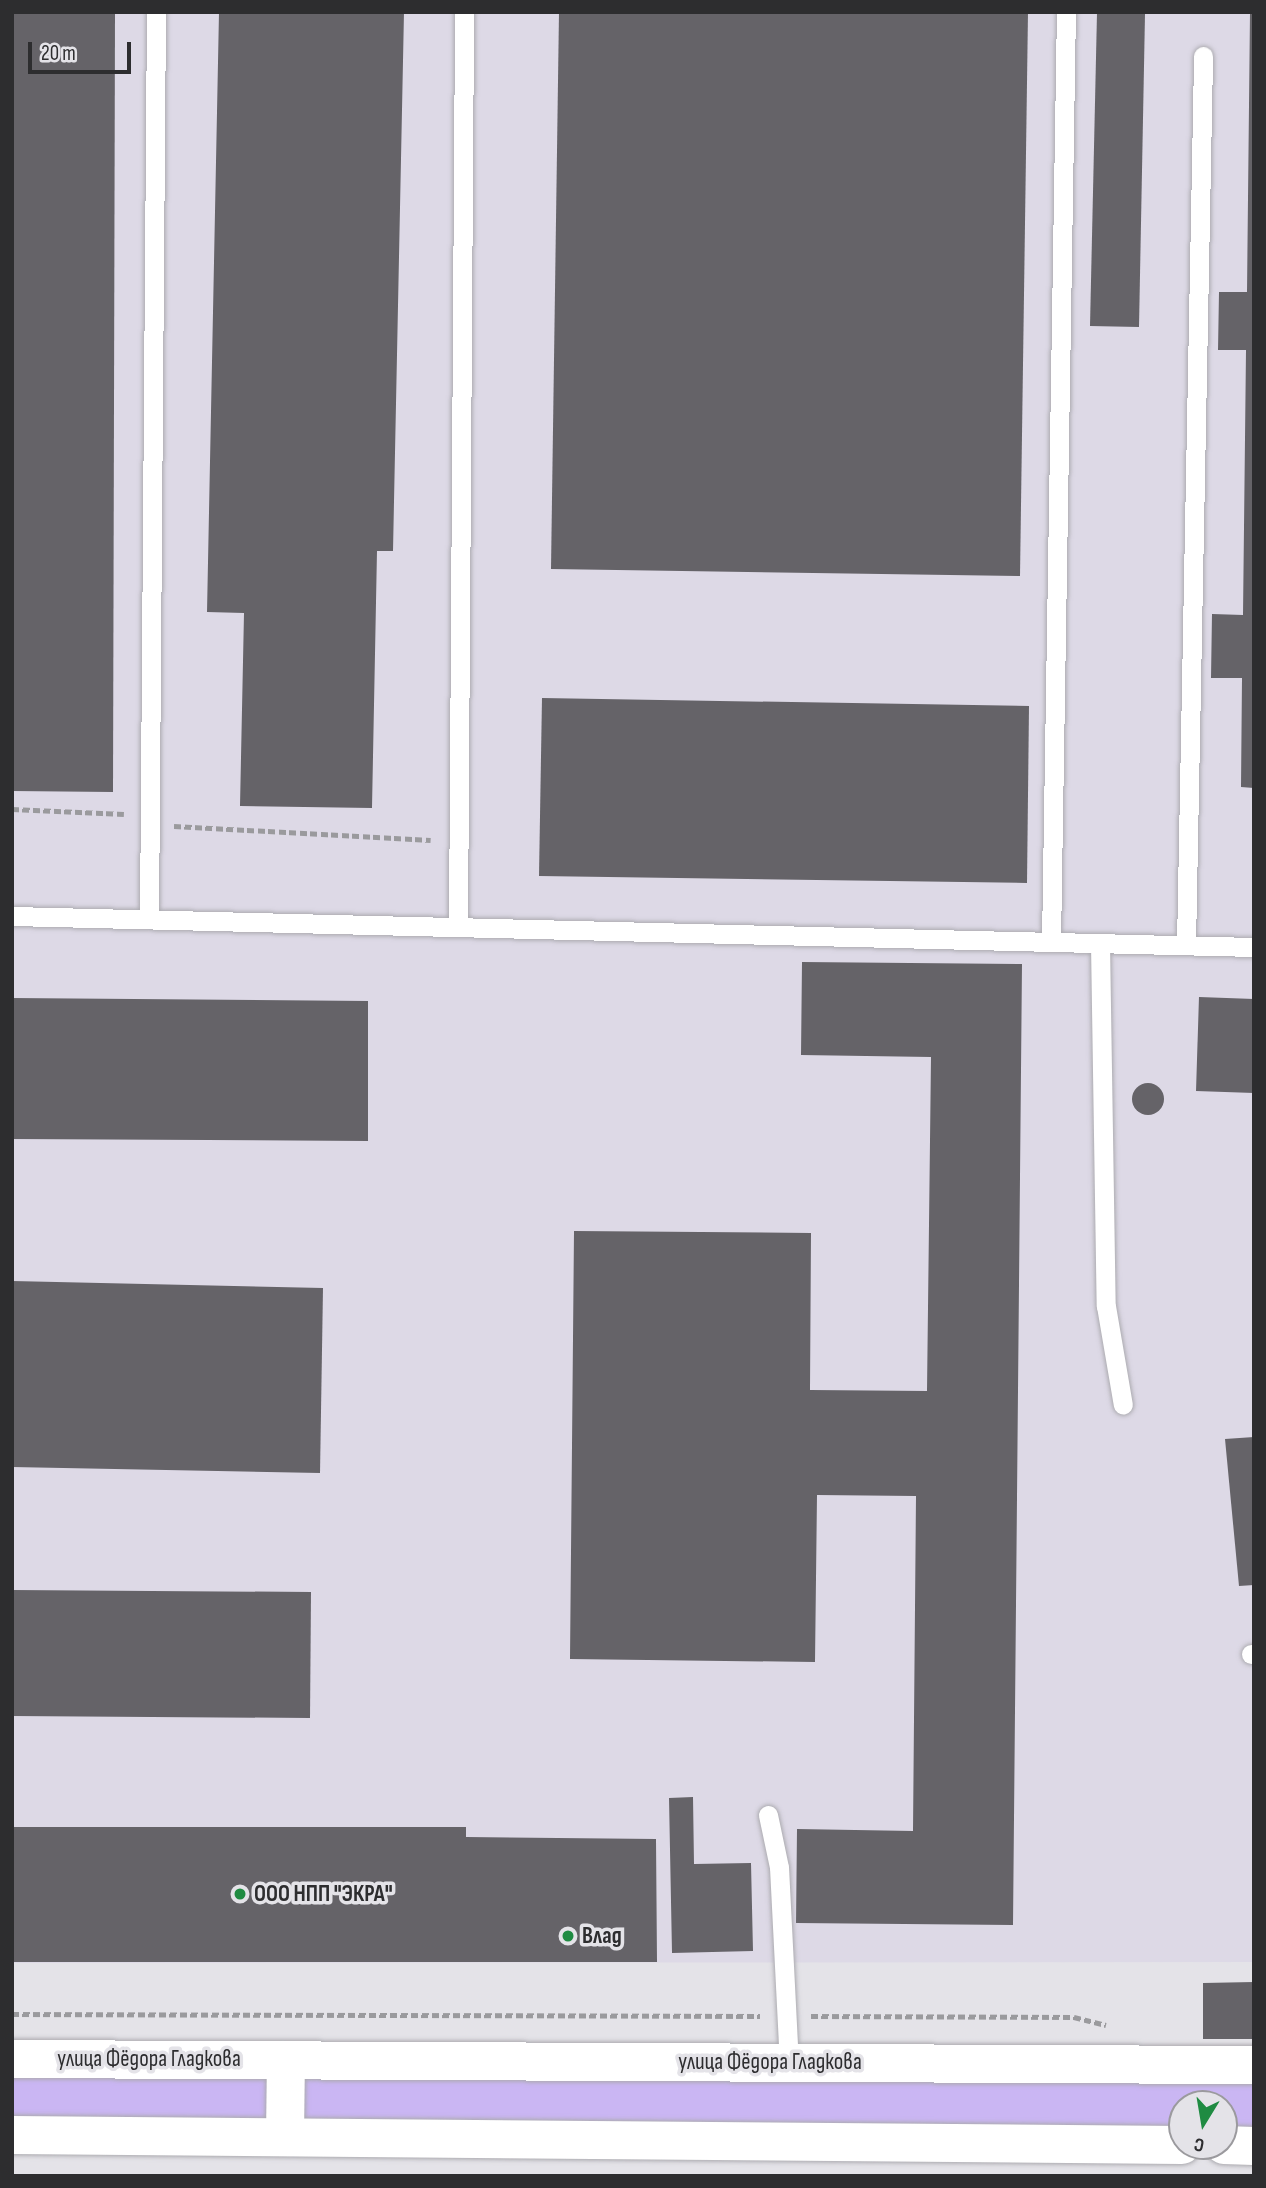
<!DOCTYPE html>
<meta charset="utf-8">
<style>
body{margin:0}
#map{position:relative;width:1266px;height:2188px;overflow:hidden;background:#e4e3e8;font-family:"Sofia Sans Condensed",sans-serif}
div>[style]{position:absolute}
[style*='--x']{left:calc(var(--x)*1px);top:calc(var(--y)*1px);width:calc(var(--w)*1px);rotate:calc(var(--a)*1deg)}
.built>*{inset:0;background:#ddd9e6}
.green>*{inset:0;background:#cab6f3}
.building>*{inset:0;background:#656368}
.round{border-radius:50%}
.path>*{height:4.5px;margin-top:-2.25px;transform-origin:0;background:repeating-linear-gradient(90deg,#9a9a9d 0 7px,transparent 0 10.5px)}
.roads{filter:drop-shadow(0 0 2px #acabb0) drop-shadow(0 0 2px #acabb0)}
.lane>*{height:19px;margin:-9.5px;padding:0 9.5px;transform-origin:9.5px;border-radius:9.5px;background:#fff}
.secondary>*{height:38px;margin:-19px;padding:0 19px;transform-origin:19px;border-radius:19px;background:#fff}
.dots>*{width:19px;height:19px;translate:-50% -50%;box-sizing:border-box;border:4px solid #e4e3e8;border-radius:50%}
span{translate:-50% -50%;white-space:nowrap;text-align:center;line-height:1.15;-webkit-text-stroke:7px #e4e3e8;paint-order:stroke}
.poi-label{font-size:23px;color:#2d2d2f;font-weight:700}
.left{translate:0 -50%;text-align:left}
.street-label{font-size:23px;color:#2d2d2f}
.frame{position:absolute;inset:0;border:14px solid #2d2d2f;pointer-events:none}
.north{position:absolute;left:1168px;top:2090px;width:70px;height:70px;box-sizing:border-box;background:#e4e3e8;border:2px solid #9b9a9e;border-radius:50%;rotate:191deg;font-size:19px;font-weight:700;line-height:28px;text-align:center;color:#2d2d2f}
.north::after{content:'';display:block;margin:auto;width:24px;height:32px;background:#1f8b42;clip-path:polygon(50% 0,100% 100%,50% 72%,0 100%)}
.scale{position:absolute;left:28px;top:42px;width:103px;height:32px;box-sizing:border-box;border:4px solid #2d2d2f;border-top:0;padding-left:9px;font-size:21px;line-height:24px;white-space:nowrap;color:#2d2d2f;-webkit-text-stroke:5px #e4e3e8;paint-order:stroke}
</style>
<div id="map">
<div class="built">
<i style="clip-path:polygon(12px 12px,1254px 12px,1254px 1962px,12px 1963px)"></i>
</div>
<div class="green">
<i style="clip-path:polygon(12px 2069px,1254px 2073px,1254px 2129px,1224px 2129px,1224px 2104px,1182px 2104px,1182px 2128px,12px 2117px)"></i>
</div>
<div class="building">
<i style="clip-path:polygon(12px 12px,115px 12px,113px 792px,12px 791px)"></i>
<i style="clip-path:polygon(219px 12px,404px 12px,393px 551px,377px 551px,372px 808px,240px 806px,244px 613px,207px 612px)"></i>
<i style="clip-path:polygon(559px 12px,1028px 12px,1020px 576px,551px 569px)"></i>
<i style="clip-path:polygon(1250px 12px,1254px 12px,1254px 788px,1241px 787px,1242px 678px,1211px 678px,1212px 614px,1243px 615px,1246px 350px,1218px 350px,1219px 292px,1247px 292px)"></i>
<i style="clip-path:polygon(1097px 13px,1145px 14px,1139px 327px,1090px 326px)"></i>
<i style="clip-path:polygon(542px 698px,1029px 706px,1027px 883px,539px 876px)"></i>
<i style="clip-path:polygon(802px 962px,1022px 964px,1013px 1925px,796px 1923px,797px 1829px,913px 1831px,916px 1496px,817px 1495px,815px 1662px,570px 1659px,574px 1231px,811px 1233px,810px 1390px,927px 1391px,931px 1057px,801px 1055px)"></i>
<i style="clip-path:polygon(1199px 997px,1254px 999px,1254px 1093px,1196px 1091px)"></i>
<i style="clip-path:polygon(12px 998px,368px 1001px,368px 1141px,12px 1139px)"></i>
<i class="round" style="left:1132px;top:1083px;width:32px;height:32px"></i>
<i style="clip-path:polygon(12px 1281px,323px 1288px,320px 1473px,12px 1467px)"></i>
<i style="clip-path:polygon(1254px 1437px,1254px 1585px,1239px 1586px,1225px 1439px)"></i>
<i style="clip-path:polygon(12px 1590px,311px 1592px,310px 1718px,12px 1716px)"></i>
<i style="clip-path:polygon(693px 1797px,694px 1864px,751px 1863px,753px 1951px,672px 1953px,669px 1798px)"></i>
<i style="clip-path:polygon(12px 1827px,466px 1827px,466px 1837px,656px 1839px,657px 1962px,12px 1962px)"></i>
<i style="clip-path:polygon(1254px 1982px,1254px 2039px,1203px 2039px,1203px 1983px)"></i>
</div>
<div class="path">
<i style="--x:12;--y:809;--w:112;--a:2.6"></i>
<i style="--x:174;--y:826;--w:257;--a:3.1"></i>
<i style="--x:12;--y:2014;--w:748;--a:0.15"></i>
<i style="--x:811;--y:2016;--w:263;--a:0.2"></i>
<i style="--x:1074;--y:2017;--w:33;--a:14"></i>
</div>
<div class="roads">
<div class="lane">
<i style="--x:12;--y:916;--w:1242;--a:1.43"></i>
<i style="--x:149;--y:919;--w:907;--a:-89.56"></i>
<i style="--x:458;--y:927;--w:915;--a:-89.62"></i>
<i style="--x:1051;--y:942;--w:930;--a:-89.08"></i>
<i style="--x:1100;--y:943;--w:363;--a:89.1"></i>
<i style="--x:1106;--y:1306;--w:100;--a:80.3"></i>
<i style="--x:1186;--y:945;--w:889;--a:-88.9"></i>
<i style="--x:1251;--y:1654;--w:3;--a:0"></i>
<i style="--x:768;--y:1815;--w:53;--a:78.1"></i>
<i style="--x:779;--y:1867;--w:196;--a:87.1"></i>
</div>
<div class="secondary">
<i style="--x:12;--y:2059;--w:1242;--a:0.28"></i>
<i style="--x:12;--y:2135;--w:1170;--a:0.49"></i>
<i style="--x:285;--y:2137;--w:77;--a:-89.3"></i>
<i style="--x:1224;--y:2145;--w:30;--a:2"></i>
</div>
</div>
<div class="dots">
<i style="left:240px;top:1894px;background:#1f8b42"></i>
<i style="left:568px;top:1936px;background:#1f8b42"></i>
</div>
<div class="poi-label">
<span class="left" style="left:254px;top:1894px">ООО НПП "ЭКРА"</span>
<span class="left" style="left:582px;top:1936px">Влад</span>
</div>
<div class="street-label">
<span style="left:149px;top:2059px">улица Фёдора Гладкова</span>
<span style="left:770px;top:2062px">улица Фёдора Гладкова</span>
</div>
<div class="frame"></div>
<div class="north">С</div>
<div class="scale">20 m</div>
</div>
